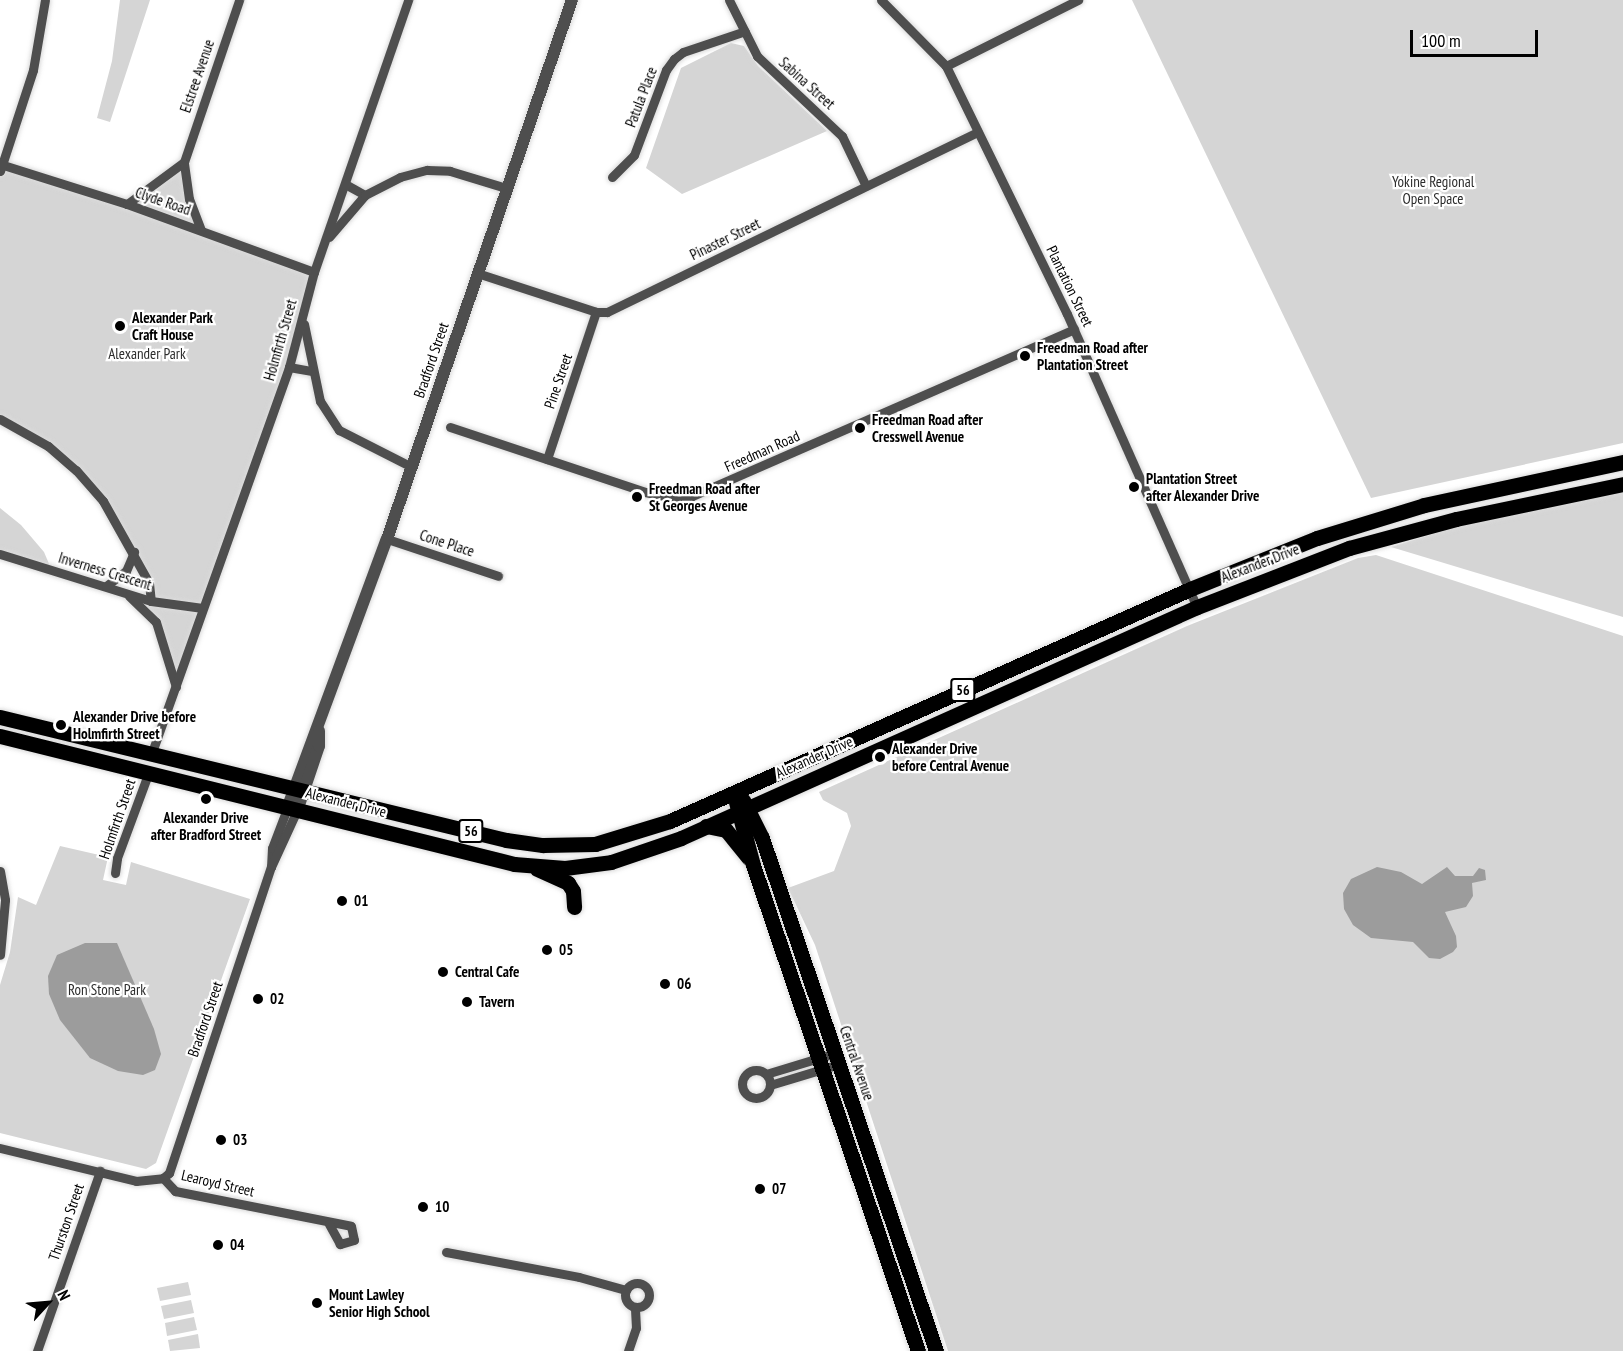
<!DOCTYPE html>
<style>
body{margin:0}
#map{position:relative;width:1623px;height:1351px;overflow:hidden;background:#fff;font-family:"PT Sans Narrow",sans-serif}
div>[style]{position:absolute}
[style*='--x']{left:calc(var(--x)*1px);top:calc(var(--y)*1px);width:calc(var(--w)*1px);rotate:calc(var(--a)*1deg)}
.green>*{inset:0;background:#d5d5d5}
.water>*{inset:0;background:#9c9c9c}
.roads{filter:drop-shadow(0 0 2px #dbdbdb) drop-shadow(0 0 2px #dbdbdb)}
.minor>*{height:9px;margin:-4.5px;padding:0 4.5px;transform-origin:4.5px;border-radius:4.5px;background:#4e4e4e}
.minor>.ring{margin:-4.5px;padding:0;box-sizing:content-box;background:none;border:9px solid #4e4e4e;border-radius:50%}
.tertiary>*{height:12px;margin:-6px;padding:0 6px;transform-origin:6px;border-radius:6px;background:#4e4e4e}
.primary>*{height:15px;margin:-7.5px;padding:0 7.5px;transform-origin:7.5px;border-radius:7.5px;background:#000}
.dots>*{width:16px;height:16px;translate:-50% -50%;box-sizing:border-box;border:3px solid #fff;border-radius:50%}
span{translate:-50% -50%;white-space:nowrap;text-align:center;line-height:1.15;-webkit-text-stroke:4.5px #fff;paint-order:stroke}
.shield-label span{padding:2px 4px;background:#fff;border:2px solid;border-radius:4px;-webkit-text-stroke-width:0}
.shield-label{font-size:14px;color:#000;font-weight:700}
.street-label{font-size:15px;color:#000}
.park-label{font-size:15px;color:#2c2c2c}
.poi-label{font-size:15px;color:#000;font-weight:700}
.left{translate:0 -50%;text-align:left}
.north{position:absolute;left:18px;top:1273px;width:60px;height:60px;-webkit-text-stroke:4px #fff;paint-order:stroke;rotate:64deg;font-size:16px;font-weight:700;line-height:24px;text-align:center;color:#000}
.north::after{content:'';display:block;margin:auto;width:21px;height:27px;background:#000;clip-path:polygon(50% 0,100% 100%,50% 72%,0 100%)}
.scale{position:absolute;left:1410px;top:30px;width:128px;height:27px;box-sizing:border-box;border:3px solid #000;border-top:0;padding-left:8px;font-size:18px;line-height:21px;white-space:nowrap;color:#000;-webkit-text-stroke:4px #fff;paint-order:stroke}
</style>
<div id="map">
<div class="green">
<i style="clip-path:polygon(120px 0,150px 0,110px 122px,97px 118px,112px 61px)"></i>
<i style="clip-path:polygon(1132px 0,1623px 0,1623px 443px,1371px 498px)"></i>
<i style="clip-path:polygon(731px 43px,744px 46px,758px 66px,827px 131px,682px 194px,646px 168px,681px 68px)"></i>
<i style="clip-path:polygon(184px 162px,201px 230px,314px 272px,303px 318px,176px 687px,156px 622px,128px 595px,151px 601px,149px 583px,125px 534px,76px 470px,0 418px,0 171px,3px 165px,127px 204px)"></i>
<i style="clip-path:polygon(1623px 492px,1623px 617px,1391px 547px,1456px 527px)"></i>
<i style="clip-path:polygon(0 508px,21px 525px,44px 552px,52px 571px,0 554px)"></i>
<i style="clip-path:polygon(1376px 555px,1623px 636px,1623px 1351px,948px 1351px,815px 945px,788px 888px,834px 871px,851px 826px,847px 813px,823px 800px,819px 792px,1187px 626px,1358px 558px)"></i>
<i style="clip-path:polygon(60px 846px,108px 857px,103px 880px,126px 885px,131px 862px,250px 899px,156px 1163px,146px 1169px,0 1133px,0 985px,10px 952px,18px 897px,36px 905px)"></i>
<i style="clip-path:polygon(188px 1282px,191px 1295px,160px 1301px,157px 1288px)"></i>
<i style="clip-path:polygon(191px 1300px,194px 1313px,164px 1319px,161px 1306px)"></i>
<i style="clip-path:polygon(194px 1317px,197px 1330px,167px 1336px,165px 1323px)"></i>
<i style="clip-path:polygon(198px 1334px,200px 1348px,170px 1351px,168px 1340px)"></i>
</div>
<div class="water">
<i style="clip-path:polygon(1377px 867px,1401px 872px,1422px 884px,1447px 867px,1455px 876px,1473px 876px,1479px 868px,1485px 870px,1486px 880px,1472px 883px,1473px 896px,1466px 907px,1445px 912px,1456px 936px,1457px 947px,1453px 952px,1440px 959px,1429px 958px,1413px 942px,1371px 938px,1353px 925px,1344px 909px,1343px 893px,1351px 879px)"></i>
<i style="clip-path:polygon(85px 943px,117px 943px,154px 1029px,161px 1054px,155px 1070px,143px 1075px,118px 1071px,90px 1058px,60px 1020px,49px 994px,48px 976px,57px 955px)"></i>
</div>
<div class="roads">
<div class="minor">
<i style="--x:729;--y:0;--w:63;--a:63.4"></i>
<i style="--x:757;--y:56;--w:117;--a:43.3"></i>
<i style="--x:842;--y:136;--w:55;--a:64.4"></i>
<i style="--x:881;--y:0;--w:93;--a:45.4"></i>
<i style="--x:946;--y:66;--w:276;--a:64"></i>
<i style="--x:1067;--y:314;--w:321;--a:66.1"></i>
<i style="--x:946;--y:66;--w:148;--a:-26.6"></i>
<i style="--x:0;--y:164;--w:133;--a:17.5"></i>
<i style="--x:127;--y:204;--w:199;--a:20"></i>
<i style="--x:0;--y:171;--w:106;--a:-71.9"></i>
<i style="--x:33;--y:70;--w:71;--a:-80.3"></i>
<i style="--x:612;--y:177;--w:31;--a:-45"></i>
<i style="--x:634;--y:155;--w:91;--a:-69.4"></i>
<i style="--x:666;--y:70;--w:14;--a:-54"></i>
<i style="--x:674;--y:59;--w:11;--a:-38"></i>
<i style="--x:683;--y:52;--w:65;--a:-18.7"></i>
<i style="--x:345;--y:184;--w:23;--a:29"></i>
<i style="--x:127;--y:204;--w:71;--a:-36.4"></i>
<i style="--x:201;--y:230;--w:33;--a:-111"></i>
<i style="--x:189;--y:199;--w:37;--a:-98"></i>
<i style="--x:184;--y:162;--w:171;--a:-71.2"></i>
<i style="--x:329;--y:237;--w:55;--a:-49.4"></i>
<i style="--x:365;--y:195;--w:39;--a:-27"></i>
<i style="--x:400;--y:177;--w:28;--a:-15"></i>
<i style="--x:427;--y:170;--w:23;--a:2"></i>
<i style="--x:450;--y:171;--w:59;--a:16.9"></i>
<i style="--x:477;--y:273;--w:125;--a:18.1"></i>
<i style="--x:596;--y:312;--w:11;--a:0"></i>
<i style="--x:607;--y:312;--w:412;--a:-25.9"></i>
<i style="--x:304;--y:324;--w:79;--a:78.3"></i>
<i style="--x:320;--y:401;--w:35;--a:57"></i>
<i style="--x:339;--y:430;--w:80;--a:26.9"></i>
<i style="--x:289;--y:367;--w:22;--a:10"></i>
<i style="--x:0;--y:419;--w:55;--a:29.4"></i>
<i style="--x:48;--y:446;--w:37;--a:41"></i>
<i style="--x:76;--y:470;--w:41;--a:48.9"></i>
<i style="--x:103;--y:501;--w:94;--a:60.7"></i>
<i style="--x:149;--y:583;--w:18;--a:84"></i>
<i style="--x:450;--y:427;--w:206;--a:18.4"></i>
<i style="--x:645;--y:492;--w:24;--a:12"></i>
<i style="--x:668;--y:497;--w:24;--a:-2"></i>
<i style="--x:692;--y:496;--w:417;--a:-23.6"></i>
<i style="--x:547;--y:459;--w:155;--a:-71.6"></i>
<i style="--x:387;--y:539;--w:117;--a:18.4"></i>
<i style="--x:0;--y:554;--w:158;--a:17.3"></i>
<i style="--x:151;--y:601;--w:52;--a:7.7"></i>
<i style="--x:106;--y:586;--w:25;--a:-37"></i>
<i style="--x:126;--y:571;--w:21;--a:-67"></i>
<i style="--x:129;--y:596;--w:37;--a:44"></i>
<i style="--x:156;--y:622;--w:68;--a:72.9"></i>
<i style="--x:151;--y:755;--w:412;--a:-70.4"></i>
<i style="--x:289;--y:367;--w:98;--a:-75.3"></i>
<i style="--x:314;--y:272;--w:288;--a:-70.9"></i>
<i style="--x:271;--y:867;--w:19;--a:-87"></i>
<i style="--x:272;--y:848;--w:45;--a:-69.1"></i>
<i style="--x:0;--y:871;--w:29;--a:80"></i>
<i style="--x:5;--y:900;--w:55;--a:95.2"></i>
<i style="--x:115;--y:873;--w:15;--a:-82"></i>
<i style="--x:117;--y:858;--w:90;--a:-69.7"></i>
<i class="ring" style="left:742px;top:1070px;width:19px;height:19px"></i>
<i style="--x:766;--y:1074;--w:72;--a:-16.9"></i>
<i style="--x:770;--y:1085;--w:72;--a:-16.9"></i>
<i style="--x:0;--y:1148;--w:140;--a:13.6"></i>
<i style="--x:136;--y:1181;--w:27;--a:-6"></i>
<i style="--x:163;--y:1178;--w:8;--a:-40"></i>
<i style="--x:169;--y:1173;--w:323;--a:-71.6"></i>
<i style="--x:271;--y:867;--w:65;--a:-65.4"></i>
<i style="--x:163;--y:1178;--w:18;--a:47"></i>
<i style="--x:175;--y:1191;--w:179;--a:11.2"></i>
<i style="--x:351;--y:1226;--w:14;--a:78"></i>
<i style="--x:354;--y:1240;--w:15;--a:164"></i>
<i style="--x:340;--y:1244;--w:23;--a:-119"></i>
<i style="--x:446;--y:1252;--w:135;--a:10.6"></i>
<i style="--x:579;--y:1277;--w:49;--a:15.5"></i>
<i class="ring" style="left:625px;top:1283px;width:15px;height:15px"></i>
<i style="--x:37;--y:1351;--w:191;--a:-70.7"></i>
<i style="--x:628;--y:1351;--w:24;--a:-71"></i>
<i style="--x:636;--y:1328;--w:21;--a:-93"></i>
</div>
<div class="tertiary">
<i style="--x:288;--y:806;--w:285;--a:-69.7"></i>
<i style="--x:387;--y:539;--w:570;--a:-71.06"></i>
<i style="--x:298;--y:808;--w:65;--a:-71.3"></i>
<i style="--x:319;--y:746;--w:15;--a:-90"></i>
</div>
<div class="primary">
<i style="--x:0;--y:717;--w:521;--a:13.66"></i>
<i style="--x:506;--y:840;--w:37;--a:8"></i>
<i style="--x:543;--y:845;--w:52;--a:-1.1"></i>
<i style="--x:595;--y:844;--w:78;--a:-17"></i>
<i style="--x:670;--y:821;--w:569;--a:-24.04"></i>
<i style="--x:1190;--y:589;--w:137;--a:-21.9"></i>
<i style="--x:1317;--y:538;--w:112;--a:-17.1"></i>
<i style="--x:1424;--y:505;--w:204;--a:-12.2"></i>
<i style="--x:0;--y:736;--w:530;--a:13.98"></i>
<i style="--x:514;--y:864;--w:51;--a:4.5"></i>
<i style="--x:565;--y:868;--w:46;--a:-7.4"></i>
<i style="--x:611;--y:862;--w:74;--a:-18.9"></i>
<i style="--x:681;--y:838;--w:565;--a:-24.12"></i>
<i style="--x:1197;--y:607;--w:163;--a:-21.2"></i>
<i style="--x:1349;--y:548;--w:111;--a:-15.2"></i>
<i style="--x:1456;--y:519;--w:171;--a:-11.8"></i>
<i style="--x:743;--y:800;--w:42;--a:63.4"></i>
<i style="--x:762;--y:838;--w:542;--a:71.26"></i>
<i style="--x:736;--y:802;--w:65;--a:74.9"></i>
<i style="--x:753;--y:865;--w:513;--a:71.25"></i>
<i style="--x:706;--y:826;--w:20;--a:11"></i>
<i style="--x:726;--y:830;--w:35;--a:51"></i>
<i style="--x:537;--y:869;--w:34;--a:24"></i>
<i style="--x:568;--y:883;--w:9;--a:58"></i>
<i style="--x:573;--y:891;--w:16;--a:86"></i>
</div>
</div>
<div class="dots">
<i style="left:120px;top:326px;background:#000"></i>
<i style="left:1025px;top:356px;background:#000"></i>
<i style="left:860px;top:428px;background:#000"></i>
<i style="left:1134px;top:487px;background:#000"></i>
<i style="left:637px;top:497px;background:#000"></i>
<i style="left:61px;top:725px;background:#000"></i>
<i style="left:880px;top:757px;background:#000"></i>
<i style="left:206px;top:799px;background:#000"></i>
<i style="left:342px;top:901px;background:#000"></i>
<i style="left:547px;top:950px;background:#000"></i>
<i style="left:443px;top:972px;background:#000"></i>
<i style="left:665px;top:984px;background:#000"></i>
<i style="left:258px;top:999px;background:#000"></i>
<i style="left:467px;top:1002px;background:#000"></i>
<i style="left:221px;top:1140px;background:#000"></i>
<i style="left:760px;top:1189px;background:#000"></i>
<i style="left:423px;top:1207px;background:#000"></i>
<i style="left:218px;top:1245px;background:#000"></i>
<i style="left:317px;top:1303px;background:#000"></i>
</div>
<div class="shield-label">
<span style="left:963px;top:690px">56</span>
<span style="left:471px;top:831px">56</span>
</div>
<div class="street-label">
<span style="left:197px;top:76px;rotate:-71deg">Elstree Avenue</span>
<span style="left:807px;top:83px;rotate:42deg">Sabina Street</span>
<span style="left:641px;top:97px;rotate:-69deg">Patula Place</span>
<span style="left:163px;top:201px;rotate:19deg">Clyde Road</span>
<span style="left:725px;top:239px;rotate:-26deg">Pinaster Street</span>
<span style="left:1070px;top:286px;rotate:64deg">Plantation Street</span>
<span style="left:280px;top:340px;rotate:-74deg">Holmfirth Street</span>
<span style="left:431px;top:360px;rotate:-71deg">Bradford Street</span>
<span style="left:558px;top:381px;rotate:-71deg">Pine Street</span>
<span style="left:762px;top:451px;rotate:-24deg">Freedman Road</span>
<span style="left:447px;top:543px;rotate:18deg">Cone Place</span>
<span style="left:1260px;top:563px;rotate:-21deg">Alexander Drive</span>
<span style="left:105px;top:571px;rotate:17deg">Inverness Crescent</span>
<span style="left:814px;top:757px;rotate:-24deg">Alexander Drive</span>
<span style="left:346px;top:802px;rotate:14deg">Alexander Drive</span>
<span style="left:117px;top:819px;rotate:-71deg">Holmfirth Street</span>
<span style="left:205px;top:1019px;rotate:-71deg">Bradford Street</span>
<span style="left:857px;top:1063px;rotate:71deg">Central Avenue</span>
<span style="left:218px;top:1183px;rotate:13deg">Learoyd Street</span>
<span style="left:66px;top:1222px;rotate:-71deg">Thurston Street</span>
</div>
<div class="park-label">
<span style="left:1433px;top:190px">Yokine Regional<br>Open Space</span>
<span style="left:147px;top:354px">Alexander Park</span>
<span style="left:107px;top:990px">Ron Stone Park</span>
</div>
<div class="poi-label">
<span class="left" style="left:132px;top:326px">Alexander Park<br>Craft House</span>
<span class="left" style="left:1037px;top:356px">Freedman Road after<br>Plantation Street</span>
<span class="left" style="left:872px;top:428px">Freedman Road after<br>Cresswell Avenue</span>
<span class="left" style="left:1146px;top:487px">Plantation Street<br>after Alexander Drive</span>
<span class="left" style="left:649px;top:497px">Freedman Road after<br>St Georges Avenue</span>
<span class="left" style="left:73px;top:725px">Alexander Drive before<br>Holmfirth Street</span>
<span class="left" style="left:892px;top:757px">Alexander Drive<br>before Central Avenue</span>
<span style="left:206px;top:826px">Alexander Drive<br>after Bradford Street</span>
<span class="left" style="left:354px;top:901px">01</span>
<span class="left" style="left:559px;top:950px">05</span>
<span class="left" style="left:455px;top:972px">Central Cafe</span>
<span class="left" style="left:677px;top:984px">06</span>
<span class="left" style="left:270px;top:999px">02</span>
<span class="left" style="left:479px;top:1002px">Tavern</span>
<span class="left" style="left:233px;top:1140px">03</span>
<span class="left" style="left:772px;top:1189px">07</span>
<span class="left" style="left:435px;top:1207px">10</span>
<span class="left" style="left:230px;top:1245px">04</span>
<span class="left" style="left:329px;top:1303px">Mount Lawley<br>Senior High School</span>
</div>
<div class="north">N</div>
<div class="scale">100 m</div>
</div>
